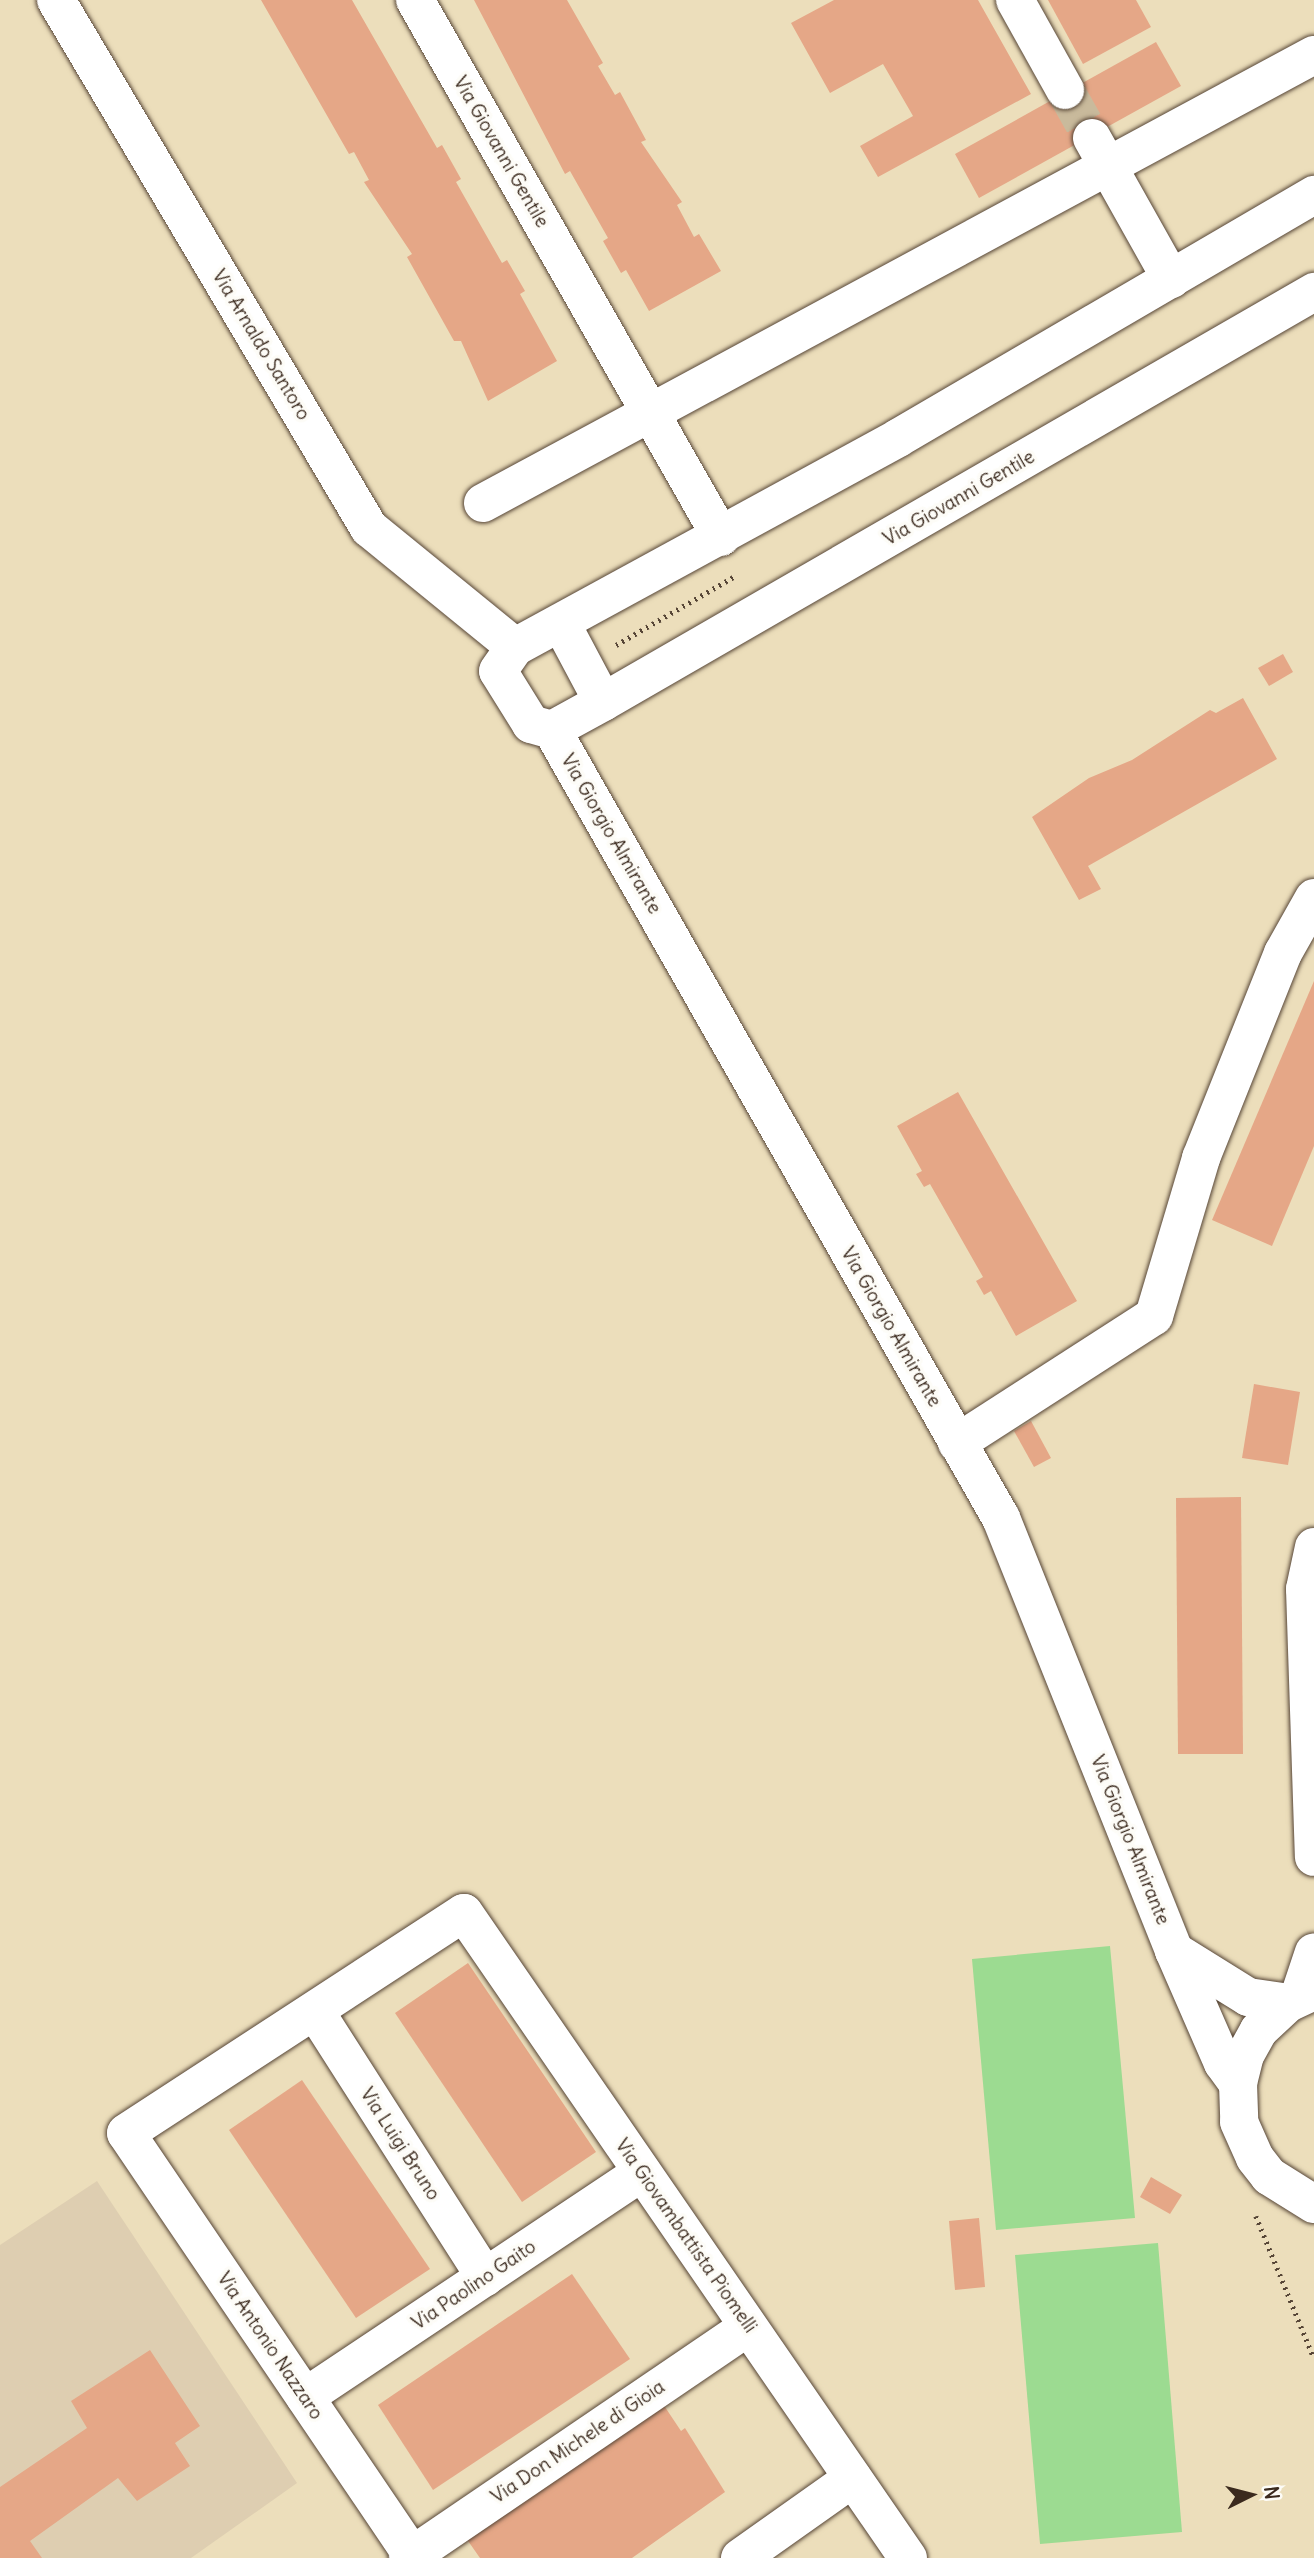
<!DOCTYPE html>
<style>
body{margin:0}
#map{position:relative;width:1314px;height:2558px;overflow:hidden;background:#ecdebb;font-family:Delius,sans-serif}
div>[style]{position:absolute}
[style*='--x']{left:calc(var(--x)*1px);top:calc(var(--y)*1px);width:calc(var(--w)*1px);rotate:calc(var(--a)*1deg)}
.built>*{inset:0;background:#deceb1}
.green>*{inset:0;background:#9cdb91}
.building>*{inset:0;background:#e5a787}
.minor-tunnel>*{height:38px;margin-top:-19px;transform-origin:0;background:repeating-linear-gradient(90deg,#c9ba9c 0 38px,transparent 0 57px)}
.path>*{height:4.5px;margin-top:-2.25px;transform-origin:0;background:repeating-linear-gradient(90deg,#564536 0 2px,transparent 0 7px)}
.roads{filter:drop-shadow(0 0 2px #564536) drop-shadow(0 0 2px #564536)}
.minor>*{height:38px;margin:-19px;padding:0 19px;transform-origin:19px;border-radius:19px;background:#fff}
span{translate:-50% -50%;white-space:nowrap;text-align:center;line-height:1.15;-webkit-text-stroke:7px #fdfcf7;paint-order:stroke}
.street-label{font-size:19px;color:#3b2a1e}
.north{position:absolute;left:1216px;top:2460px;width:70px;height:70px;-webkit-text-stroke:5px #fdfcf7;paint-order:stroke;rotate:84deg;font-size:19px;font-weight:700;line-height:28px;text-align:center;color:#3b2a1e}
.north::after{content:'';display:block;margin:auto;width:24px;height:32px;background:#3b2a1e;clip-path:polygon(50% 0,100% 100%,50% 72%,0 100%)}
</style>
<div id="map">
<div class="built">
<i style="clip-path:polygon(97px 2181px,297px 2483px,191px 2558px,0 2558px,0 2245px)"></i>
</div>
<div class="green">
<i style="clip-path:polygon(1110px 1946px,1135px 2218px,996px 2230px,972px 1959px)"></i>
<i style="clip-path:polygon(1158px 2243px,1182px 2532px,1040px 2544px,1015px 2255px)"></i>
</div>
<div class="building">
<i style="clip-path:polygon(261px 0,352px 0,437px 148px,442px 145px,461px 179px,456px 182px,502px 263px,507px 260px,525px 291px,520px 294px,557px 361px,488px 401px,461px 341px,454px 341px,407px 257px,412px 254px,364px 182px,369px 180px,354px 152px,349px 154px)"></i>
<i style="clip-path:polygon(474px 0,567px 0,603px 63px,598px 66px,615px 95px,620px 92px,646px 140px,641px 142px,682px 202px,677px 205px,694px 237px,699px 234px,721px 271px,649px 311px,626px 270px,621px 273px,603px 241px,608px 238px,570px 171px,565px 174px)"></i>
<i style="clip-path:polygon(834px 0,978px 0,1031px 94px,878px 177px,860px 146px,913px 116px,883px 64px,830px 93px,791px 23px)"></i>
<i style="clip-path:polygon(1048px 0,1136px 0,1151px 27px,1083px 64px)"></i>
<i style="clip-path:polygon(1156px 42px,1181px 86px,979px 198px,955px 154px)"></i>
<i style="clip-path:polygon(1283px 654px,1293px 672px,1269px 686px,1258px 668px)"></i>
<i style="clip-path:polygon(1243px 698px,1277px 759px,1088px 866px,1101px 889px,1079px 900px,1032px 817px,1089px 778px,1132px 760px,1210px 710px,1216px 713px)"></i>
<i style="clip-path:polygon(1314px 981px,1314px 1146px,1272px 1246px,1212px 1220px)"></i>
<i style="clip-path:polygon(958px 1092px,1077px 1301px,1016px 1336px,991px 1291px,984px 1295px,976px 1281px,983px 1277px,930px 1184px,924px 1187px,916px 1174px,922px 1171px,897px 1126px)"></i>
<i style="clip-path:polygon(1254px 1384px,1300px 1392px,1288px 1465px,1242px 1458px)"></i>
<i style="clip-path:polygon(1031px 1421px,1051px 1458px,1034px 1467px,1014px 1431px)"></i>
<i style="clip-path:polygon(1241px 1497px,1243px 1754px,1178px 1754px,1176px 1498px)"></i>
<i style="clip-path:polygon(468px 1963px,596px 2152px,522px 2202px,395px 2013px)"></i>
<i style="clip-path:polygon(302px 2080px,430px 2269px,356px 2318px,229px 2130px)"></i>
<i style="clip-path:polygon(1151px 2177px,1182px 2195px,1170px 2214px,1140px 2197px)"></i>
<i style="clip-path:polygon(979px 2218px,985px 2287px,955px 2290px,949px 2221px)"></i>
<i style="clip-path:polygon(572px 2274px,630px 2359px,433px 2490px,378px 2405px)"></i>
<i style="clip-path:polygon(150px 2350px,200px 2426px,175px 2443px,190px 2466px,137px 2501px,118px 2478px,30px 2541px,42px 2558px,0 2558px,0 2487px,87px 2428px,71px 2401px)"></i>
<i style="clip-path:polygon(663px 2404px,681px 2431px,685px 2428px,725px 2492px,632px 2558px,480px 2558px,466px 2538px)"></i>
</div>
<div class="minor-tunnel">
<i style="--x:1065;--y:90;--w:55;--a:60.6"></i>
</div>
<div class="path">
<i style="--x:616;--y:645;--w:138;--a:-30.1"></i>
<i style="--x:1256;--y:2216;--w:153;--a:67.8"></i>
</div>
<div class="roads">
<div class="minor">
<i style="--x:56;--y:0;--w:614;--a:59.34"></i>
<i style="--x:369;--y:528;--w:188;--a:39.2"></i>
<i style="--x:415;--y:0;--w:618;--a:60.32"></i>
<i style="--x:1015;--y:0;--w:103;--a:60.9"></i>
<i style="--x:1092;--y:138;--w:162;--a:60.7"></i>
<i style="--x:483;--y:503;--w:944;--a:-28.33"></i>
<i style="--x:561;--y:623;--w:89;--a:62"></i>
<i style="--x:603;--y:702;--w:58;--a:151.2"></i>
<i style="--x:552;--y:730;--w:22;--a:-164"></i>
<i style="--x:531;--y:724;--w:62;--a:-121.9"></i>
<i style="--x:498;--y:671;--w:29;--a:-55"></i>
<i style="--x:515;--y:647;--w:436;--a:-28.6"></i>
<i style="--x:898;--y:438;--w:482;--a:-30.3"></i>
<i style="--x:603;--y:702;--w:821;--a:-29.97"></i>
<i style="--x:552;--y:730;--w:907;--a:60.33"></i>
<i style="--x:1001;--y:1518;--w:466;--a:68.2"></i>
<i style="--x:1174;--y:1951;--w:122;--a:66.4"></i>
<i style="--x:1223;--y:2063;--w:26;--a:54"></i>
<i style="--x:957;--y:1443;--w:234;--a:-32.8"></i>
<i style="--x:1154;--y:1316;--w:165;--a:-73.4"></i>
<i style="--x:1201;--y:1158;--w:221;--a:-68.2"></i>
<i style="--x:1283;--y:953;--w:63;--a:-60.6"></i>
<i style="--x:1314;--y:1547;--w:43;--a:102.1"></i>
<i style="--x:1305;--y:1589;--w:268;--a:88.1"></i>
<i style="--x:1174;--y:1951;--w:87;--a:31.9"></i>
<i style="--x:1248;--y:1997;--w:40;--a:8.5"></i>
<i style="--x:1314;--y:1991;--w:29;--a:155"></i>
<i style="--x:1288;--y:2003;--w:40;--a:137"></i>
<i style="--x:1259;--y:2030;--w:29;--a:119"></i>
<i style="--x:1245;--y:2055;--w:30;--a:104"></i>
<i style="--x:1238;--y:2084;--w:38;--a:88"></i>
<i style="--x:1239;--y:2122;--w:39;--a:66"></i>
<i style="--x:1255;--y:2158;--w:23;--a:52"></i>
<i style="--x:1269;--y:2176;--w:53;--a:31.9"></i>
<i style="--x:1299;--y:1997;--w:47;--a:-71.6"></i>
<i style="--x:315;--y:2011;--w:316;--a:57.4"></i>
<i style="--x:305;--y:2397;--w:405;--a:-33.7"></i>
<i style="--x:408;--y:2558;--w:411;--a:-34.2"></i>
<i style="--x:414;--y:2558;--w:513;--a:-124.12"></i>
<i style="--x:126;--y:2133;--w:403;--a:-33.1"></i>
<i style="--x:464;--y:1913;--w:783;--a:55.46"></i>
<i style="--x:740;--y:2558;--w:138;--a:-35.3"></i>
</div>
</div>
<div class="street-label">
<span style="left:501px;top:152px;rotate:60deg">Via Giovanni Gentile</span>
<span style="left:261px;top:345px;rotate:59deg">Via Arnaldo Santoro</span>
<span style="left:959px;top:498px;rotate:-30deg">Via Giovanni Gentile</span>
<span style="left:611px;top:834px;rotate:60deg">Via Giorgio Almirante</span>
<span style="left:891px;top:1327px;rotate:60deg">Via Giorgio Almirante</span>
<span style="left:1130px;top:1840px;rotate:68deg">Via Giorgio Almirante</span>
<span style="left:400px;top:2144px;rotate:57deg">Via Luigi Bruno</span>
<span style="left:686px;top:2236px;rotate:55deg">Via Giovambattista Piomelli</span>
<span style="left:474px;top:2285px;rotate:-34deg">Via Paolino Gaito</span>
<span style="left:270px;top:2346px;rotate:56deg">Via Antonio Nazzaro</span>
<span style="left:578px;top:2442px;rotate:-34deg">Via Don Michele di Gioia</span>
</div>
<div class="north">N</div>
</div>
